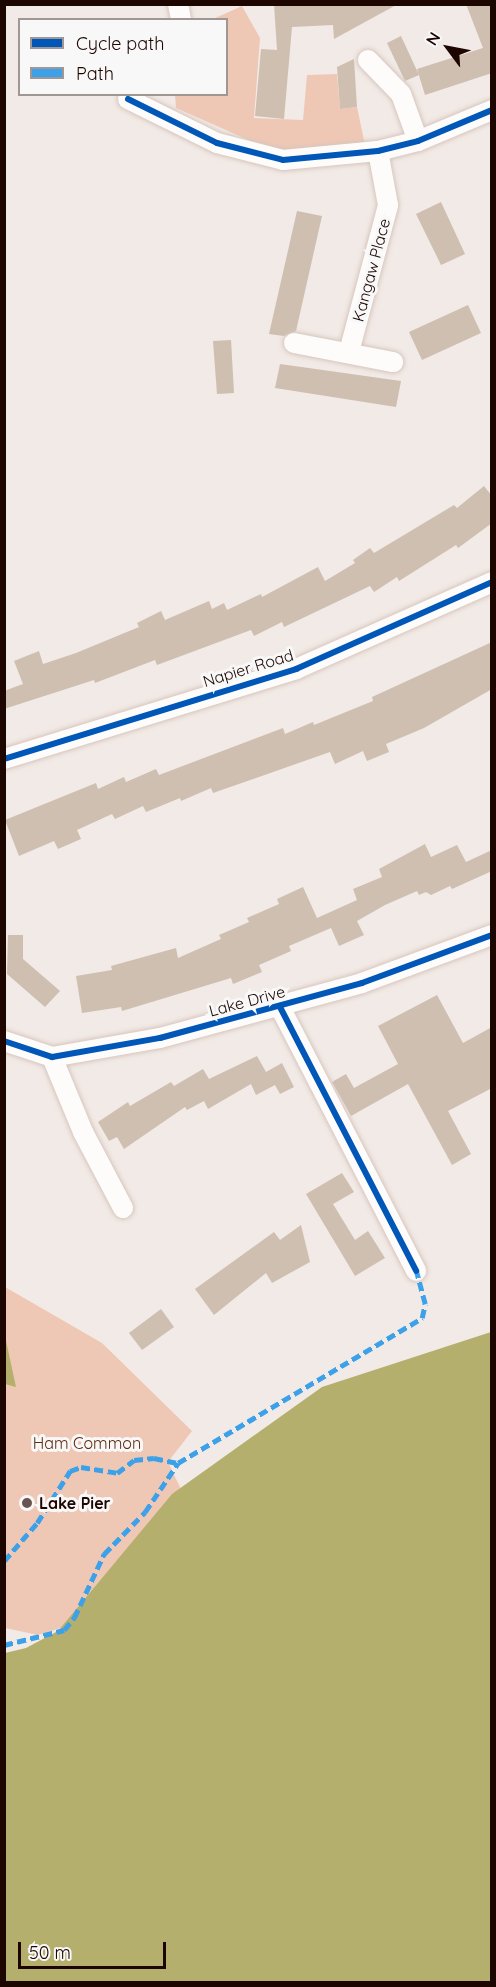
<!DOCTYPE html>
<style>
body{margin:0}
#map{position:relative;width:496px;height:1987px;overflow:hidden;background:#f2eae6;font-family:Quicksand,sans-serif}
div>[style]{position:absolute}
[style*='--x']{left:calc(var(--x)*1px);top:calc(var(--y)*1px);width:calc(var(--w)*1px);rotate:calc(var(--a)*1deg)}
.green>*{inset:0;background:#efc8b5}
.water>*{inset:0;background:#b5af6d}
.building>*{inset:0;background:#cebfb0}
.roads{filter:drop-shadow(0 0 2px #d7c6be) drop-shadow(0 0 2px #d7c6be)}
.minor>*{height:20px;margin:-10px;padding:0 10px;transform-origin:10px;border-radius:10px;background:#fdfcfb}
.quiet>*{height:4.5px;margin-top:-2.25px;transform-origin:0;background:repeating-linear-gradient(90deg,#3da1e9 0 9px,transparent 0 13.5px)}
.cycleway>*{height:6px;margin:-3px;padding:0 3px;transform-origin:3px;border-radius:3px;background:#0057b8}
.dots>*{width:16px;height:16px;translate:-50% -50%;box-sizing:border-box;border:3px solid #f8f8f8;border-radius:50%}
span{translate:-50% -50%;white-space:nowrap;text-align:center;line-height:1.15;-webkit-text-stroke:6px #f8f8f8;paint-order:stroke}
.street-label{font-size:16px;color:#1d0500}
.park-label{font-size:16px;color:#5f2a0d}
.poi-label{font-size:16px;color:#1d0500;font-weight:700}
.left{translate:0 -50%;text-align:left}
.frame{position:absolute;inset:0;border:6px solid #1d0500;pointer-events:none}
.legend{position:absolute;left:18px;top:18px;width:210px;height:78px;box-sizing:border-box;background:#f8f8f8;border:2px solid #a09795;margin:0;padding:8px 10px;list-style:none;font-size:18px;color:#1d0500}
.legend li{display:flex;align-items:center;gap:12px;height:30px}
.legend b{width:30px;border:2px solid #a09795}
.north{position:absolute;left:418px;top:18px;width:60px;height:60px;-webkit-text-stroke:4px #f8f8f8;paint-order:stroke;rotate:302deg;font-size:16px;font-weight:700;line-height:24px;text-align:center;color:#1d0500}
.north::after{content:'';display:block;margin:auto;width:21px;height:27px;background:#1d0500;clip-path:polygon(50% 0,100% 100%,50% 72%,0 100%)}
.scale{position:absolute;left:18px;top:1942px;width:148px;height:27px;box-sizing:border-box;border:3px solid #1d0500;border-top:0;padding-left:8px;font-size:18px;line-height:21px;white-space:nowrap;color:#1d0500;-webkit-text-stroke:4px #f8f8f8;paint-order:stroke}
</style>
<div id="map">
<div class="green">
<i style="clip-path:polygon(242px 6px,260px 38px,254px 118px,303px 120px,307px 75px,337px 74px,340px 109px,357px 107px,365px 145px,305px 152px,267px 148px,176px 108px,175px 95px,226px 94px,226px 20px,213px 19px)"></i>
<i style="clip-path:polygon(5px 1287px,102px 1343px,192px 1431px,168px 1462px,190px 1508px,67px 1626px,38px 1635px,5px 1628px)"></i>
</div>
<div class="water">
<i style="clip-path:polygon(491px 1332px,491px 1982px,5px 1982px,5px 1653px,26px 1648px,58px 1631px,172px 1494px,322px 1387px)"></i>
<i style="clip-path:polygon(5px 1336px,16px 1387px,5px 1384px)"></i>
</div>
<div class="building">
<i style="clip-path:polygon(274px 4px,398px 4px,334px 39px,333px 25px,292px 27px,284px 119px,255px 116px,261px 49px,277px 50px)"></i>
<i style="clip-path:polygon(466px 4px,492px 4px,492px 73px,425px 95px,417px 69px,483px 48px)"></i>
<i style="clip-path:polygon(401px 36px,419px 75px,405px 81px,387px 43px)"></i>
<i style="clip-path:polygon(354px 59px,357px 107px,340px 109px,337px 67px)"></i>
<i style="clip-path:polygon(441px 202px,465px 254px,441px 265px,416px 214px)"></i>
<i style="clip-path:polygon(297px 211px,322px 216px,296px 331px,284px 336px,269px 334px)"></i>
<i style="clip-path:polygon(468px 305px,481px 333px,422px 360px,409px 332px)"></i>
<i style="clip-path:polygon(231px 340px,234px 393px,217px 394px,213px 341px)"></i>
<i style="clip-path:polygon(280px 364px,401px 381px,396px 407px,275px 388px)"></i>
<i style="clip-path:polygon(484px 486px,492px 496px,492px 523px,458px 548px,456px 545px,399px 581px,397px 577px,374px 592px,370px 586px,284px 627px,282px 622px,254px 636px,251px 630px,157px 665px,155px 660px,95px 683px,94px 680px,4px 709px,4px 691px,23px 684px,14px 661px,39px 651px,43px 664px,76px 653px,139px 627px,137px 623px,161px 611px,165px 620px,209px 601px,212px 609px,224px 603px,227px 610px,261px 594px,262px 597px,318px 567px,325px 581px,355px 563px,353px 560px,370px 548px,374px 553px,454px 505px,457px 508px)"></i>
<i style="clip-path:polygon(492px 642px,492px 689px,424px 728px,386px 744px,389px 752px,367px 761px,363px 751px,335px 764px,330px 752px,213px 793px,211px 788px,181px 801px,180px 798px,146px 812px,143px 806px,115px 819px,112px 814px,77px 830px,81px 839px,58px 849px,54px 841px,19px 856px,5px 820px,96px 783px,98px 789px,124px 777px,126px 782px,156px 769px,159px 775px,283px 728px,285px 734px,313px 722px,314px 725px,373px 701px,372px 697px)"></i>
<i style="clip-path:polygon(425px 844px,431px 857px,457px 845px,466px 862px,492px 850px,492px 871px,452px 889px,450px 886px,431px 895px,426px 892px,419px 895px,417px 891px,385px 905px,357px 921px,364px 935px,339px 946px,331px 928px,289px 946px,291px 951px,259px 965px,262px 972px,233px 984px,231px 978px,122px 1011px,121px 1007px,82px 1013px,76px 976px,112px 970px,111px 966px,176px 948px,178px 958px,221px 939px,219px 935px,249px 922px,247px 918px,279px 904px,277px 899px,303px 887px,317px 918px,357px 900px,353px 889px,382px 877px,379px 869px)"></i>
<i style="clip-path:polygon(8px 935px,23px 935px,23px 959px,60px 991px,45px 1007px,7px 974px)"></i>
<i style="clip-path:polygon(437px 995px,463px 1043px,492px 1027px,492px 1088px,448px 1111px,471px 1154px,452px 1165px,408px 1084px,351px 1116px,332px 1082px,346px 1074px,354px 1088px,398px 1064px,378px 1026px)"></i>
<i style="clip-path:polygon(257px 1056px,266px 1072px,282px 1063px,294px 1087px,280px 1094px,275px 1085px,256px 1095px,251px 1084px,208px 1109px,204px 1101px,187px 1110px,185px 1107px,124px 1149px,117px 1137px,109px 1141px,98px 1122px,128px 1102px,130px 1106px,171px 1082px,174px 1086px,203px 1069px,209px 1079px)"></i>
<i style="clip-path:polygon(342px 1173px,354px 1192px,333px 1204px,355px 1240px,368px 1231px,385px 1258px,355px 1276px,306px 1194px)"></i>
<i style="clip-path:polygon(301px 1225px,310px 1262px,272px 1283px,266px 1273px,214px 1315px,195px 1289px,274px 1232px,280px 1240px)"></i>
<i style="clip-path:polygon(161px 1309px,174px 1327px,142px 1350px,129px 1333px)"></i>
</div>
<div class="roads">
<div class="minor">
<i style="--x:178;--y:4;--w:16;--a:79"></i>
<i style="--x:368;--y:60;--w:47;--a:45.9"></i>
<i style="--x:401;--y:94;--w:50;--a:70.1"></i>
<i style="--x:128;--y:99;--w:99;--a:26.3"></i>
<i style="--x:217;--y:143;--w:68;--a:14.4"></i>
<i style="--x:283;--y:160;--w:95;--a:-5.4"></i>
<i style="--x:378;--y:151;--w:41;--a:-14"></i>
<i style="--x:418;--y:141;--w:80;--a:-22.7"></i>
<i style="--x:294;--y:343;--w:101;--a:10.9"></i>
<i style="--x:349;--y:352;--w:152;--a:-75.1"></i>
<i style="--x:388;--y:205;--w:55;--a:-100.5"></i>
<i style="--x:4;--y:759;--w:306;--a:-17.1"></i>
<i style="--x:296;--y:669;--w:214;--a:-23.9"></i>
<i style="--x:280;--y:1007;--w:297;--a:62.7"></i>
<i style="--x:4;--y:1041;--w:51;--a:18.4"></i>
<i style="--x:52;--y:1057;--w:110;--a:-10"></i>
<i style="--x:160;--y:1038;--w:209;--a:-15.2"></i>
<i style="--x:362;--y:983;--w:139;--a:-20.3"></i>
<i style="--x:52;--y:1057;--w:81;--a:67.5"></i>
<i style="--x:83;--y:1132;--w:86;--a:62.2"></i>
</div>
</div>
<div class="quiet">
<i style="--x:4;--y:1561;--w:50;--a:-49"></i>
<i style="--x:37;--y:1523;--w:62;--a:-57.6"></i>
<i style="--x:70;--y:1471;--w:12;--a:-20"></i>
<i style="--x:81;--y:1467;--w:36;--a:9"></i>
<i style="--x:117;--y:1473;--w:21;--a:-37"></i>
<i style="--x:134;--y:1460;--w:20;--a:-6"></i>
<i style="--x:154;--y:1458;--w:25;--a:12"></i>
<i style="--x:4;--y:1645;--w:62;--a:-14"></i>
<i style="--x:64;--y:1630;--w:16;--a:-50"></i>
<i style="--x:74;--y:1618;--w:71;--a:-64.9"></i>
<i style="--x:104;--y:1554;--w:59;--a:-45.7"></i>
<i style="--x:145;--y:1512;--w:59;--a:-56"></i>
<i style="--x:178;--y:1463;--w:284;--a:-30.7"></i>
<i style="--x:422;--y:1318;--w:14;--a:-78"></i>
<i style="--x:425;--y:1304;--w:34;--a:-105"></i>
</div>
<div class="cycleway">
<i style="--x:128;--y:99;--w:99;--a:26.3"></i>
<i style="--x:217;--y:143;--w:68;--a:14.4"></i>
<i style="--x:283;--y:160;--w:95;--a:-5.4"></i>
<i style="--x:378;--y:151;--w:41;--a:-14"></i>
<i style="--x:418;--y:141;--w:80;--a:-22.7"></i>
<i style="--x:4;--y:759;--w:306;--a:-17.1"></i>
<i style="--x:296;--y:669;--w:214;--a:-23.9"></i>
<i style="--x:280;--y:1007;--w:297;--a:62.7"></i>
<i style="--x:4;--y:1041;--w:51;--a:18.4"></i>
<i style="--x:52;--y:1057;--w:110;--a:-10"></i>
<i style="--x:160;--y:1038;--w:209;--a:-15.2"></i>
<i style="--x:362;--y:983;--w:139;--a:-20.3"></i>
</div>
<div class="dots">
<i style="left:27px;top:1503px;background:#685550"></i>
</div>
<div class="street-label">
<span style="left:371px;top:270px;rotate:-75deg">Kangaw Place</span>
<span style="left:248px;top:668px;rotate:-17deg">Napier Road</span>
<span style="left:247px;top:1001px;rotate:-15deg">Lake Drive</span>
</div>
<div class="park-label">
<span style="left:87px;top:1443px">Ham Common</span>
</div>
<div class="poi-label">
<span class="left" style="left:39px;top:1503px">Lake Pier</span>
</div>
<div class="frame"></div>
<ul class="legend">
<li><b style="height:8px;background:#0057b8"></b>Cycle path</li>
<li><b style="height:8px;background:#3da1e9"></b>Path</li>
</ul>
<div class="north">N</div>
<div class="scale">50 m</div>
</div>
